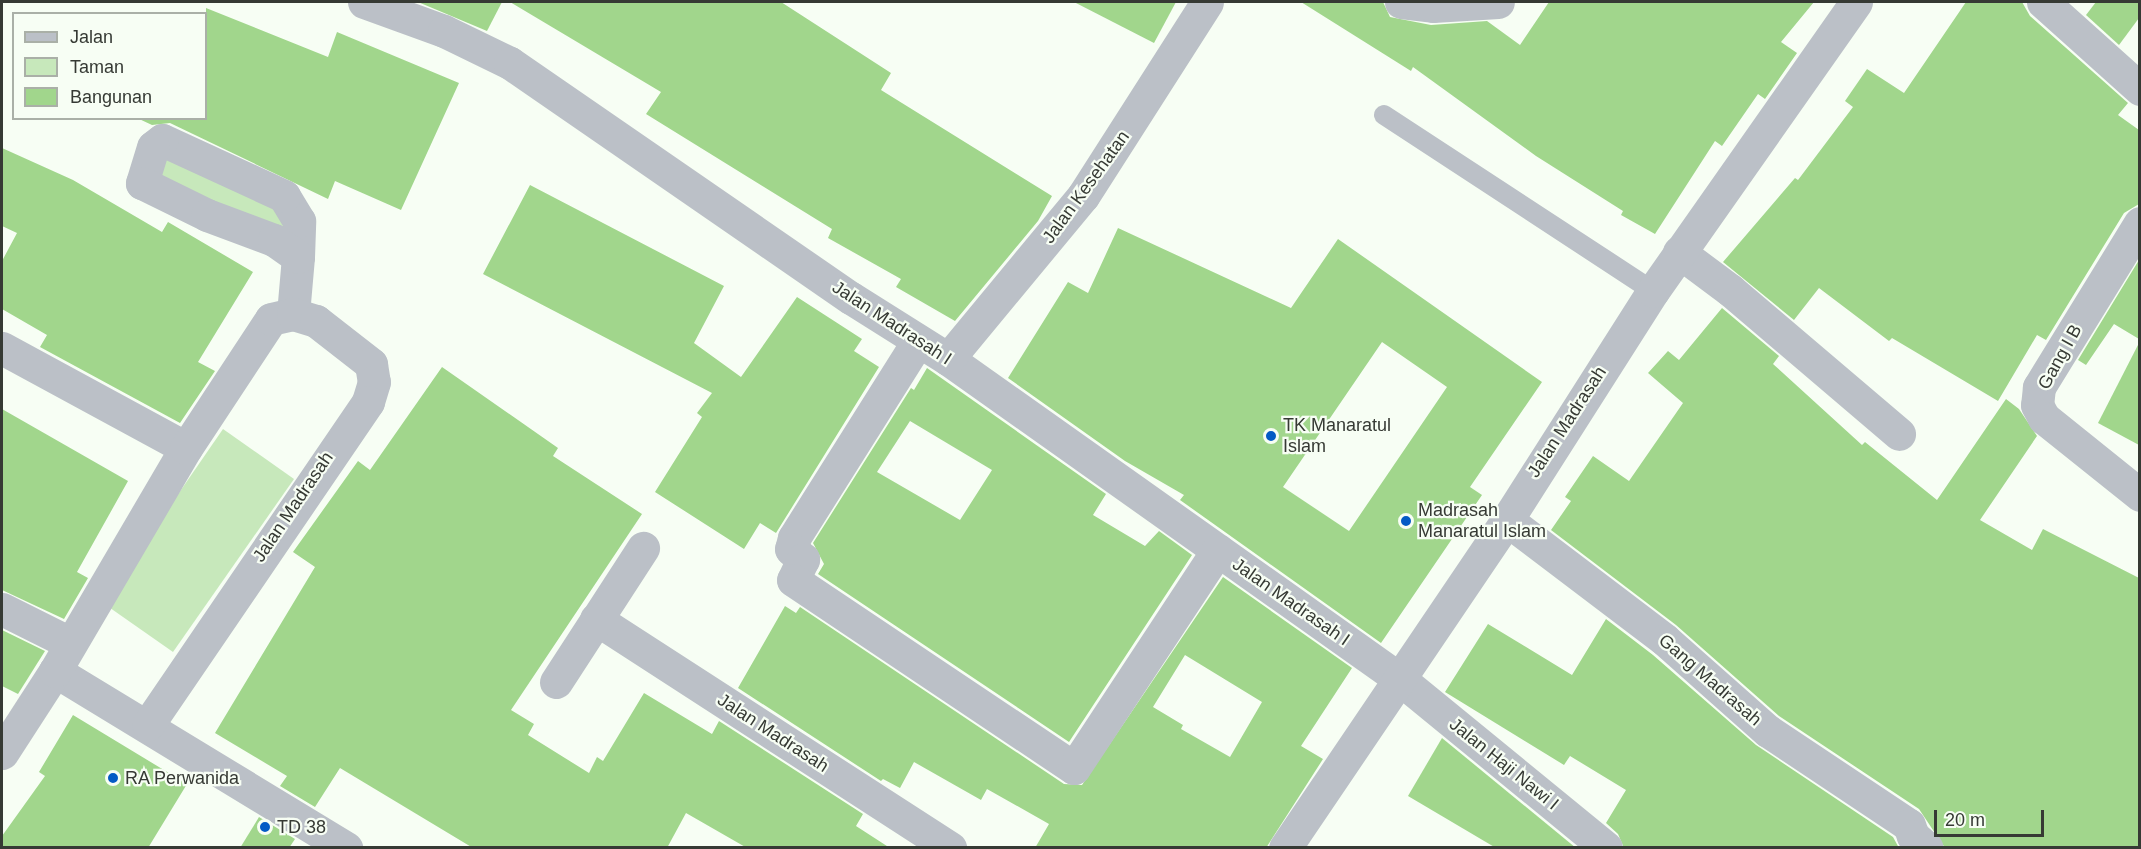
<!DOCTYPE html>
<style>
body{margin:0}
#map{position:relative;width:2141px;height:849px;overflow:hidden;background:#f7fef4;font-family:Arial,sans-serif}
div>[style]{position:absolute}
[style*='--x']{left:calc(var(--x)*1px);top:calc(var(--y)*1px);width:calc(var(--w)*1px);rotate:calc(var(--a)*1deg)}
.green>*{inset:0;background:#c7e8bb}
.building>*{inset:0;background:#a1d68c}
.lane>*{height:20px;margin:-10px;padding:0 10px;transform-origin:10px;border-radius:10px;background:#bbc0c7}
.street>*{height:33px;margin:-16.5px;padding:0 16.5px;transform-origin:16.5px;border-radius:16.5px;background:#bbc0c7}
.dots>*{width:16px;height:16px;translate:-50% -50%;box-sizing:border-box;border:3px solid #f7fef4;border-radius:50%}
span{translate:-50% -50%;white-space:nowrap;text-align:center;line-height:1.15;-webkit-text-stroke:4.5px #f7fef4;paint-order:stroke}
.street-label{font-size:18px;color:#363a34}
.poi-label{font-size:18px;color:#363a34}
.left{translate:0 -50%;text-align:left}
.frame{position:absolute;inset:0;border:3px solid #363a34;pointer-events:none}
.legend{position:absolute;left:12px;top:12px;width:195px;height:108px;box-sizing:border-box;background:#f7fef4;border:2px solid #aab0a7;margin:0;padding:8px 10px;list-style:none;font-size:18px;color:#363a34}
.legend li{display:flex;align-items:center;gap:12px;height:30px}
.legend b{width:30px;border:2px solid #aab0a7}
.scale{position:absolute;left:1934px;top:810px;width:110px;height:27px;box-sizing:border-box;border:3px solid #363a34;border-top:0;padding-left:8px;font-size:18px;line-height:21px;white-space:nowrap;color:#363a34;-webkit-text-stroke:4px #f7fef4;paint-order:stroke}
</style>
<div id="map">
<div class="green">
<i style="clip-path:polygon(163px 149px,276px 198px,287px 237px,148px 180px)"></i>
<i style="clip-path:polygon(223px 429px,294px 479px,173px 652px,103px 603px)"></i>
</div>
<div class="building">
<i style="clip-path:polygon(418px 2px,502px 2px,487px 31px)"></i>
<i style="clip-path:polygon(510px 2px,781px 2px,891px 73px,881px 90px,1052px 196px,1038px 221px,955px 321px,896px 287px,901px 279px,828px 238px,832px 229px,646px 114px,661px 92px)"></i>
<i style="clip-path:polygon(1074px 2px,1176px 2px,1154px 43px)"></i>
<i style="clip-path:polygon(1301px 2px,1383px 2px,1390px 17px,1431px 25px,1487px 21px,1520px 45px,1549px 2px,1814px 2px,1781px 42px,1797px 53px,1765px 99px,1758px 94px,1722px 146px,1715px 141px,1655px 234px,1621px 215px,1623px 211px,1536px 156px,1413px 67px,1411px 71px)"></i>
<i style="clip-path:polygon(1966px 2px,2022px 2px,2030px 16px,2128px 103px,2118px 115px,2139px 130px,2139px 204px,2124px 213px,2046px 340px,2037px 335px,1998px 401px,1892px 338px,1889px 341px,1819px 288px,1794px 320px,1723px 262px,1795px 178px,1798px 180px,1853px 107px,1845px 101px,1867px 69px,1904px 93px)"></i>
<i style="clip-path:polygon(2096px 2px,2139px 2px,2139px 18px,2119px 45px,2086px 15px)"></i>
<i style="clip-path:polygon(206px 8px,328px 57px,337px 32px,459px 83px,401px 210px,335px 181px,328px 199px,170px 123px,152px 125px,137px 118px,206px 118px)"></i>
<i style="clip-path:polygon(2px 148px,73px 180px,162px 232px,168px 222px,253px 272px,198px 362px,215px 371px,180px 423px,40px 347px,47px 335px,2px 309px,2px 261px,17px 233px,2px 226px)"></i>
<i style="clip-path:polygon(530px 185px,724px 286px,694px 343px,741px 377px,797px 297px,862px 339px,854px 351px,879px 367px,776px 533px,760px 523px,744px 549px,655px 492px,702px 417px,697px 413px,712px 393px,483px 274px)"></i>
<i style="clip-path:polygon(evenodd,1118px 228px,1291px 308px,1338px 239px,1542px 382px,1470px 487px,1482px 495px,1381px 643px,1180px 500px,1184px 495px,1125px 461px,1008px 378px,1068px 282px,1088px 293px,1118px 228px,1382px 342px,1447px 387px,1349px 531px,1283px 487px,1382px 342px)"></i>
<i style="clip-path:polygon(2139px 260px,2139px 339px,2114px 324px,2086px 365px,2078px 360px)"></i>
<i style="clip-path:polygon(1722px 308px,1779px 356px,1773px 364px,1862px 445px,1865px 442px,1937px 500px,2006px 399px,2019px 409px,2037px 436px,1980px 520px,2032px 550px,2043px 529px,2139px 578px,2139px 848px,1945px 848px,1919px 809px,1779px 716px,1676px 625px,1551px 530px,1571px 501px,1565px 497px,1593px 456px,1629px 481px,1683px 403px,1648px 373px,1668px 351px,1679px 360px)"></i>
<i style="clip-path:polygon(2139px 343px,2139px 445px,2098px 423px)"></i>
<i style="clip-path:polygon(442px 367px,558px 448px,553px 456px,642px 514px,511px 710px,534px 724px,528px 735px,589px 773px,597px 757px,603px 761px,644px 693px,712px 734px,719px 721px,863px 814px,856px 826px,890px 848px,747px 848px,686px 813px,667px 848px,473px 848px,340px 768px,315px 807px,280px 786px,287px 776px,215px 733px,315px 567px,293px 552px,358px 461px,370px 470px)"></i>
<i style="clip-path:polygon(evenodd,927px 368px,1106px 494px,1093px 515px,1145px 546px,1159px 531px,1192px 555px,1069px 742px,818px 574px,824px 564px,813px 543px,911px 388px,914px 390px,927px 368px,910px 421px,992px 470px,960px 520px,877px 472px,910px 421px)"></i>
<i style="clip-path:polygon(2px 409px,128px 481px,77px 572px,88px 578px,64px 619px,2px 590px)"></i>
<i style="clip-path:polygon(evenodd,1223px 577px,1352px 668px,1301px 746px,1323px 759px,1266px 848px,1035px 848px,1049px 824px,987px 789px,981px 800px,914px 762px,900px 788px,883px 779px,881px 781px,738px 688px,785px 606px,796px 613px,800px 607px,1064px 784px,1082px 785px,1223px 577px,1185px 655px,1262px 702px,1230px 757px,1181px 729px,1183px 725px,1153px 707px,1185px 655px)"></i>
<i style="clip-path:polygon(1606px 619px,1653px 655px,1756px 745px,1893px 837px,1899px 848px,1624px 848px,1618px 834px,1606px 823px,1626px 790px,1570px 756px,1564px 765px,1445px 692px,1488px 624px,1572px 675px)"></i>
<i style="clip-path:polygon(2px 630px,45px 651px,18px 694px,2px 686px)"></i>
<i style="clip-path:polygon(73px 715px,187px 784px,148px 848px,2px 848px,2px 836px,45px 776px,39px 772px)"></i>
<i style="clip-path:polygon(1442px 738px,1576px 848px,1496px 848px,1408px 796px)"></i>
<i style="clip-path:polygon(259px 817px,295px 839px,289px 848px,240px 848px)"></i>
</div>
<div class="lane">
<i style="--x:1384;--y:115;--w:321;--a:33.2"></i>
</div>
<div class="street">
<i style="--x:364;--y:2;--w:85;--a:19.9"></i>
<i style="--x:444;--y:31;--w:73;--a:25.9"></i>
<i style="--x:510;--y:63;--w:414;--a:34.6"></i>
<i style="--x:851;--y:298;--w:115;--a:32.2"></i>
<i style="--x:948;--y:359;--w:555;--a:35.32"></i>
<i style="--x:1401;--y:680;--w:265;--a:39.3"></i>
<i style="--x:1401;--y:2;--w:32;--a:7"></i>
<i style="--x:1433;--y:6;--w:65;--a:-3.5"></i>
<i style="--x:2043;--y:2;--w:130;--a:41.9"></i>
<i style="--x:2140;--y:223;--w:193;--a:121.6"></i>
<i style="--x:2039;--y:387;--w:18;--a:96"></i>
<i style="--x:2037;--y:405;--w:15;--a:62"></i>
<i style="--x:2044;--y:418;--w:123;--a:38.7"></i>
<i style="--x:1679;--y:252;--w:64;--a:36.7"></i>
<i style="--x:1730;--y:290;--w:222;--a:40.4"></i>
<i style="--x:293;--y:314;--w:57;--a:-85"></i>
<i style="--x:298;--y:257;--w:36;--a:-88"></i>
<i style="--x:299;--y:221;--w:29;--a:-121"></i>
<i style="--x:284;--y:196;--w:134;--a:-155.3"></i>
<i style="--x:162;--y:140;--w:11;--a:142"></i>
<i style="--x:153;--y:147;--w:38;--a:107"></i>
<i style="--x:142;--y:183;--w:72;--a:26.2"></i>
<i style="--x:207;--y:215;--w:72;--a:20.5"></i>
<i style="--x:274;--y:240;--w:29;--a:35"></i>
<i style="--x:918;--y:341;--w:233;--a:122.2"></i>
<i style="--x:794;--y:538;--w:11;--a:105"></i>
<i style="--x:791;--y:549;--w:16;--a:40"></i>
<i style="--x:803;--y:559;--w:23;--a:115"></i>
<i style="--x:793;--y:580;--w:338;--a:33.8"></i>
<i style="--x:1074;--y:768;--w:261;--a:-56.6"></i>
<i style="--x:2;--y:348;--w:209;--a:28.5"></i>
<i style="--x:948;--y:359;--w:212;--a:-50.4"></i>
<i style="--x:1083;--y:196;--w:230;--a:-57.4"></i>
<i style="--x:1507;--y:520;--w:198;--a:37.2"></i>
<i style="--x:1665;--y:640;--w:137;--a:41.5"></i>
<i style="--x:1768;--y:731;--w:169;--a:33.7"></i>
<i style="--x:1909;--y:825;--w:12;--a:70"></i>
<i style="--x:1913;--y:836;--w:18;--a:41"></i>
<i style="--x:2;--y:609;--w:76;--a:26.6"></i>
<i style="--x:596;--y:619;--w:422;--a:32.9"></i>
<i style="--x:55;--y:671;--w:341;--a:31.3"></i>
<i style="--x:556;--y:682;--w:160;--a:-57"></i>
<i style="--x:2;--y:753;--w:98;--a:-57.1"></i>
<i style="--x:55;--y:671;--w:259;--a:-59.6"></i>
<i style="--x:186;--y:448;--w:154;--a:-56.6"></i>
<i style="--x:271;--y:319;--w:23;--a:-13"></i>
<i style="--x:293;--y:314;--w:24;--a:17"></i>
<i style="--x:316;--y:321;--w:70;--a:38"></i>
<i style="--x:371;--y:364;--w:18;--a:81"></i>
<i style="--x:374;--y:382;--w:21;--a:107"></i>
<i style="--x:368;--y:402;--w:390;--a:124.3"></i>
<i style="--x:1285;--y:848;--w:396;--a:-55.9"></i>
<i style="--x:1507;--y:520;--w:272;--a:-57.5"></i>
<i style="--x:1653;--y:291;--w:353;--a:-54.9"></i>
</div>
<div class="dots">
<i style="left:1271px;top:436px;background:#045bc5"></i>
<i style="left:1406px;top:521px;background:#045bc5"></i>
<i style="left:113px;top:778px;background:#045bc5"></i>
<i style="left:265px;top:827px;background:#045bc5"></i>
</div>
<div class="street-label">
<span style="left:1086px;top:187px;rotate:-54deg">Jalan Kesehatan</span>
<span style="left:892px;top:323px;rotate:33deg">Jalan Madrasah I</span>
<span style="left:2060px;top:357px;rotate:-61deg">Gang I B</span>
<span style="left:1567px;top:422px;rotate:-57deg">Jalan Madrasah</span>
<span style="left:293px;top:507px;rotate:-56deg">Jalan Madrasah</span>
<span style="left:1291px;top:602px;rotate:35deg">Jalan Madrasah I</span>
<span style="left:1710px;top:680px;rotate:41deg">Gang Madrasah</span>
<span style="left:773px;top:733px;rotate:33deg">Jalan Madrasah</span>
<span style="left:1504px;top:764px;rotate:39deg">Jalan Haji Nawi I</span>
</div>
<div class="poi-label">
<span class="left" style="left:1283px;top:436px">TK Manaratul<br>Islam</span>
<span class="left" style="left:1418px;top:521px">Madrasah<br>Manaratul Islam</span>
<span class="left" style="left:125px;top:778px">RA Perwanida</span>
<span class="left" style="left:277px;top:827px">TD 38</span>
</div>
<div class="frame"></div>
<ul class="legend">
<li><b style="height:8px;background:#bbc0c7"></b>Jalan</li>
<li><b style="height:16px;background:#c7e8bb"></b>Taman</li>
<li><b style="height:16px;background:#a1d68c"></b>Bangunan</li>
</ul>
<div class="scale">20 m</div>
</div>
